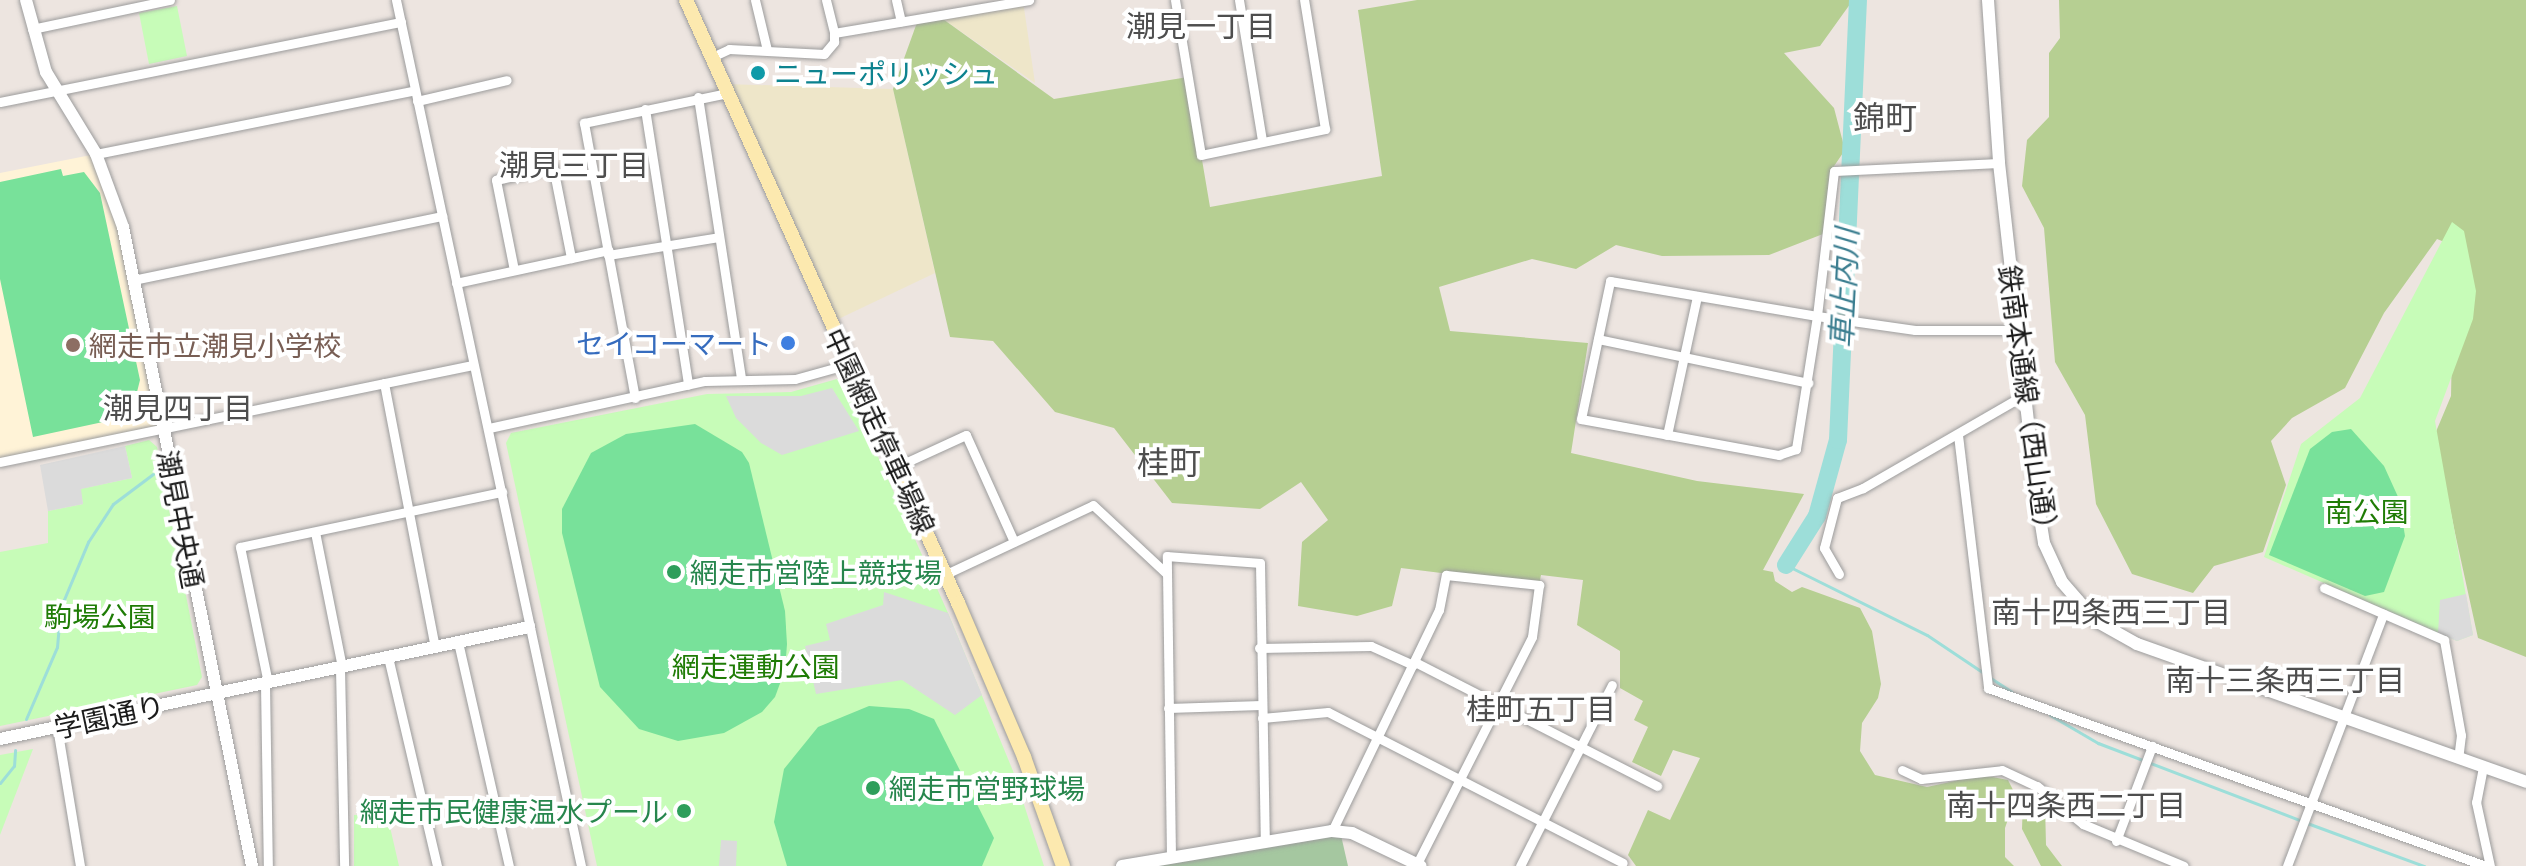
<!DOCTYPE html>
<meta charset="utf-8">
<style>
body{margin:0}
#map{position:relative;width:2526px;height:866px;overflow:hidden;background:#ede5e0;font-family:"Open Sans","Noto Sans JP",sans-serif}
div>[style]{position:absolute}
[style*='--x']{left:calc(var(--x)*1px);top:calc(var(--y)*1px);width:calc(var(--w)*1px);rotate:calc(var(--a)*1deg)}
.education>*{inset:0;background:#fff3d7}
.farmland>*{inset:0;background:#eee6c9}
.forest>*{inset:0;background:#b6cf92}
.cemetery>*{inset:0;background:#a5c7a0}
.park>*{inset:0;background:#c7fcb8}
.pitch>*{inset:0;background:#78e19a}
.parking>*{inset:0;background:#dbdbdb}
.stream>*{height:3px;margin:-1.5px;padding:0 1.5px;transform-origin:1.5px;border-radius:1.5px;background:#9dded9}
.river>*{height:18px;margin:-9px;padding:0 9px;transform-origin:9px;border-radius:9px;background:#9dded9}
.roads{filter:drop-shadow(0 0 2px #9c9c9c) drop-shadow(0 0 2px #9c9c9c)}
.minor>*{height:9px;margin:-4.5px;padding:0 4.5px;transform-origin:4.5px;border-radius:4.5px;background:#fff}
.tertiary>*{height:12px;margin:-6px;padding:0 6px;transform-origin:6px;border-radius:6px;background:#fff}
.secondary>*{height:14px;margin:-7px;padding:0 7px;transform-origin:7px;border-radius:7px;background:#fce9af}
.dots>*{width:22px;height:22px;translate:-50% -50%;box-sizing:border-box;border:4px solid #fff;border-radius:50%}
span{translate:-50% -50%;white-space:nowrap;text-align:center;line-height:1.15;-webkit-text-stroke:8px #fff;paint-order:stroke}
.culture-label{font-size:28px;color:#0d838f}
.left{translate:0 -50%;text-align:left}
.shop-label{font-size:28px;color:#366cbe}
.right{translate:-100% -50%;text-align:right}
.education-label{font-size:28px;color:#785e54}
.street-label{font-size:28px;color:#1b1b1b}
.park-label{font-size:28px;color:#1f7c06}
.leisure-label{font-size:28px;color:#27864d}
.neighbourhood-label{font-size:30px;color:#4e4e4e}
.water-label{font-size:30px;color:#3a7d8f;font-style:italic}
.quarter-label{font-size:32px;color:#4e4e4e}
</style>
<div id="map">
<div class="education">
<i style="clip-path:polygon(96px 154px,113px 191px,162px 428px,0 462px,0 173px)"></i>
</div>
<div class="farmland">
<i style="clip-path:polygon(1023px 1px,1035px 83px,936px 14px)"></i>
<i style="clip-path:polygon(724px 84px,893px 89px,935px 273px,830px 323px)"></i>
</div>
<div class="forest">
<i style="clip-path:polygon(1417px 0,1853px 0,1820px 46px,1784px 53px,1834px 108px,1845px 150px,1830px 172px,1823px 234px,1769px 255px,1662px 256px,1616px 245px,1576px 269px,1532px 259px,1439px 287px,1450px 331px,1588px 343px,1571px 453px,1697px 481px,1804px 494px,1763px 570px,1773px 572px,1775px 581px,1792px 592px,1802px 587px,1860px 608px,1872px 631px,1881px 684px,1878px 698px,1862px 723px,1860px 751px,1875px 775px,1927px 787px,1982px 775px,2008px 780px,2016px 796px,2005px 828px,2005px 857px,2014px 866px,1636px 866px,1628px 855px,1648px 810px,1670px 820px,1700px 758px,1673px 750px,1661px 776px,1632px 762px,1648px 727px,1634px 720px,1643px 701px,1620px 688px,1620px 651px,1577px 625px,1583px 580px,1541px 575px,1539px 585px,1401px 568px,1392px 606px,1357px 616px,1298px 606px,1302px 542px,1328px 520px,1301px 482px,1260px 509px,1172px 503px,1114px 428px,1055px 412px,993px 341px,950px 337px,893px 89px,919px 17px,936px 14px,1054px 99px,1188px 77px,1210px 207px,1382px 176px,1358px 10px)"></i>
<i style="clip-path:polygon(2059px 0,2526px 0,2526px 657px,2478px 638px,2455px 533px,2435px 434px,2451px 396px,2452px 347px,2467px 251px,2437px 239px,2384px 313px,2345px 388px,2292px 418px,2271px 441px,2286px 485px,2263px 552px,2214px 566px,2193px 593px,2132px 574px,2096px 504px,2085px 415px,2055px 362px,2044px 228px,2022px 186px,2027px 140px,2049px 117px,2049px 53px,2060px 38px)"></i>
<i style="clip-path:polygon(2031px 793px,2045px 804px,2046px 845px,2062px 866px,2041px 866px,2022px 829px,2023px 799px)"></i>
</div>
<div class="cemetery">
<i style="clip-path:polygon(1340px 831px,1348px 866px,1142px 866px)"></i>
</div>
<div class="park">
<i style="clip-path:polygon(177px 6px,187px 56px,149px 64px,139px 13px)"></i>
<i style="clip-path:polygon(2452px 222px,2464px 231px,2476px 291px,2473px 319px,2435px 421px,2473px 635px,2457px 641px,2264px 557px,2301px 444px,2360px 398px)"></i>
<i style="clip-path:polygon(837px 379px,845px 383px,948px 613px,1013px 771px,1044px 866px,597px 866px,506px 443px,511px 433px,707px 394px,791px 392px)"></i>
<i style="clip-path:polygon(149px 440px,157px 447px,202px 677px,197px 685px,0 726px,0 552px,48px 543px,48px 511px,83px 504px,80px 489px,132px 478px,125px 446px)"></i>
<i style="clip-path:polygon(33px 749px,0 835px,0 755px)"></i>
<i style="clip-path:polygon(387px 814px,399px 866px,354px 866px,354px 815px)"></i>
</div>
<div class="pitch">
<i style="clip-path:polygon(61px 169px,63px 176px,84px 172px,100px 193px,140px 380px,131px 416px,33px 437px,0 279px,0 182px)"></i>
<i style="clip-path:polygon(695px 424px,742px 452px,749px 463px,785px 611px,787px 644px,785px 670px,775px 697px,762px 712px,724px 733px,678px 741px,639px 729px,600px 687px,562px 533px,562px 509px,591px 453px,626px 434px)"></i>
<i style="clip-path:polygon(2351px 429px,2384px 466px,2399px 499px,2405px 536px,2384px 592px,2365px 596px,2269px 555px,2310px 449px,2332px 432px)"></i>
<i style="clip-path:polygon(869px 706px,909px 709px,934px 719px,994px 838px,982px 866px,787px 866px,774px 822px,784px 769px,818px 727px)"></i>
</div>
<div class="parking">
<i style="clip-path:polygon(832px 388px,859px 431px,782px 455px,761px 443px,736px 418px,726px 396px,801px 396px)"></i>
<i style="clip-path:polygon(125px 446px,132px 478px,81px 489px,83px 504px,48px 511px,40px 465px)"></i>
<i style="clip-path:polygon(884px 592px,948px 613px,982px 695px,955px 715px,902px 680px,816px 694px,805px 646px,830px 640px,826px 624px,883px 605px)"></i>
<i style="clip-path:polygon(2466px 594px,2473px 635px,2457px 641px,2438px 633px,2440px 600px)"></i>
<i style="clip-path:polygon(721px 840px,737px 841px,736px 866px,719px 866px)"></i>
</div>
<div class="stream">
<i style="--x:1786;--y:565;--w:157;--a:26.4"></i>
<i style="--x:1927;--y:635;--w:66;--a:33.9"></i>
<i style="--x:1989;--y:677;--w:27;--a:33"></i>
<i style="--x:2050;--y:715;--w:56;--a:30.3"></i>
<i style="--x:2098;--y:743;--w:216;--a:20.9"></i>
<i style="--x:26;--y:719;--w:78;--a:-66.7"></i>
<i style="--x:57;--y:647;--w:38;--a:-85"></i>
<i style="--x:60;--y:609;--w:73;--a:-67.3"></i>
<i style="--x:88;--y:542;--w:45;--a:-56.7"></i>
<i style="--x:113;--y:504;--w:50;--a:-36.9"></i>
<i style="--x:0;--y:783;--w:22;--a:-51"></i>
<i style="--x:14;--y:766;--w:16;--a:-86"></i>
<i style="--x:2307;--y:823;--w:125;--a:20.2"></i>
</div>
<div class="river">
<i style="--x:1786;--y:565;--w:58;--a:-57.7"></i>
<i style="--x:1817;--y:516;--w:79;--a:-74.6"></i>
<i style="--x:1838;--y:440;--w:440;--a:-87.4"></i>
</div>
<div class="roads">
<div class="minor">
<i style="--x:396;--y:0;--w:886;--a:77.94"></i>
<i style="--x:755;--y:0;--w:51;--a:76.5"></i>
<i style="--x:826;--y:0;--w:34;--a:76"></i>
<i style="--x:896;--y:0;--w:22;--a:77"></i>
<i style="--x:1175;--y:0;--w:157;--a:80.5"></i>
<i style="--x:1201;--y:155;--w:127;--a:-11.8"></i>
<i style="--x:1325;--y:129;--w:131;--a:-99.2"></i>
<i style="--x:1239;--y:0;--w:143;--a:80.7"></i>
<i style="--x:32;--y:29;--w:141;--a:-11.9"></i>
<i style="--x:712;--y:57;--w:19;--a:-25"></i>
<i style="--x:729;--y:49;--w:95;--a:3"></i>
<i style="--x:824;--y:54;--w:16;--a:-50"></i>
<i style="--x:834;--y:42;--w:9;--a:-90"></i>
<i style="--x:834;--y:33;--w:198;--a:-9.6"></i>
<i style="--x:698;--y:97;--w:285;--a:81.3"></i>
<i style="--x:417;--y:101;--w:92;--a:-13.1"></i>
<i style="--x:0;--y:102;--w:409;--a:-11.3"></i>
<i style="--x:645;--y:109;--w:279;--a:81.1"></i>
<i style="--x:96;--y:154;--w:325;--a:-11.3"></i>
<i style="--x:1999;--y:163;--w:165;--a:177.2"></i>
<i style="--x:1834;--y:171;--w:146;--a:96.7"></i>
<i style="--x:1817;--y:316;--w:99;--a:8.1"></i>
<i style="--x:1915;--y:330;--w:101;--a:0"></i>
<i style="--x:608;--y:255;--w:112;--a:-9.2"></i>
<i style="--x:514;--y:270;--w:92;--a:-101.3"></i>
<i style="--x:496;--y:180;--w:58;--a:-12.8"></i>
<i style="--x:553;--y:167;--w:93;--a:78.8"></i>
<i style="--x:133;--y:280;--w:316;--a:-11.7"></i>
<i style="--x:1610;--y:281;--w:210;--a:9.6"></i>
<i style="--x:1817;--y:316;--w:135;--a:99"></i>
<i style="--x:1796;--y:449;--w:18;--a:161"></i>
<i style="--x:1779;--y:455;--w:201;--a:-169.7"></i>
<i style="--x:1581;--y:419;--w:141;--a:-78.1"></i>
<i style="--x:456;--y:283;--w:156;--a:-12.2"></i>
<i style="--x:1598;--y:339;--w:215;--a:11.8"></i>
<i style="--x:384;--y:383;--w:269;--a:79.1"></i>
<i style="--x:635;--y:398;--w:280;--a:-100.5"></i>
<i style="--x:584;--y:123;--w:147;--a:-11.8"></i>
<i style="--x:489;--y:428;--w:221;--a:-12.3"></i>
<i style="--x:705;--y:381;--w:90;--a:-1.3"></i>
<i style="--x:795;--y:379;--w:56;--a:-15.5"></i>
<i style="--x:1667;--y:435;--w:142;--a:-77.8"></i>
<i style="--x:1958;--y:435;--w:255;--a:83.2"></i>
<i style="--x:1988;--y:688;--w:529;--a:19.67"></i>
<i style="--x:0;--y:462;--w:483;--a:-11.6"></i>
<i style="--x:896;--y:467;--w:77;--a:-24.6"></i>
<i style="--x:966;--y:435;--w:117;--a:65.8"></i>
<i style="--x:315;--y:532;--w:138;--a:78.7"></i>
<i style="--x:946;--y:574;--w:162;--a:-25.1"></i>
<i style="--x:1093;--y:505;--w:100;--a:43"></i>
<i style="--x:1839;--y:574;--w:30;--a:-120"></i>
<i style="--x:1824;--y:548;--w:52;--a:-75.4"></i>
<i style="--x:1837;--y:498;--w:28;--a:-21"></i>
<i style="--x:1863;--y:488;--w:186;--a:-30"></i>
<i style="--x:2324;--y:588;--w:131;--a:23.4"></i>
<i style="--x:2444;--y:640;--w:97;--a:79.9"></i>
<i style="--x:2461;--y:735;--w:23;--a:97"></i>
<i style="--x:458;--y:642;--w:230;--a:77.2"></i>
<i style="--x:1259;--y:648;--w:112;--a:-1"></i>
<i style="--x:1371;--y:646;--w:46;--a:24.3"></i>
<i style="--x:388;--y:657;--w:215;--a:76.8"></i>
<i style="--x:1415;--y:662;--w:272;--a:27.1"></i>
<i style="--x:340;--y:668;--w:198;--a:88.8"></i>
<i style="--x:268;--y:683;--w:139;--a:-101.6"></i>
<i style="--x:240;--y:547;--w:268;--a:-11.9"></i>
<i style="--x:265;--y:684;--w:182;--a:89.1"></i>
<i style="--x:1168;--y:708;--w:93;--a:-1.8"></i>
<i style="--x:1262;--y:718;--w:66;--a:-5.2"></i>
<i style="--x:1328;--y:712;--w:331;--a:27.1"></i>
<i style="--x:57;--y:727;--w:141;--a:80.6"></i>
<i style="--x:2483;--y:767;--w:36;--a:101"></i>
<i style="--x:2476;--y:802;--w:66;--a:77.7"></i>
<i style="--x:1902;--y:770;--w:21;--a:25"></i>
<i style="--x:1921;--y:779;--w:81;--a:-6.3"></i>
<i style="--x:2002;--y:770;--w:38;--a:25"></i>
<i style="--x:2037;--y:786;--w:60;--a:39.6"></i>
<i style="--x:2083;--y:824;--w:109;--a:22.6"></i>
<i style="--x:1332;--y:831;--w:246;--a:-64.2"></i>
<i style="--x:1439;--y:610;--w:36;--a:-79"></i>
<i style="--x:1446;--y:575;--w:94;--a:6.1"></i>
<i style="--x:1539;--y:585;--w:52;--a:97.7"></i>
<i style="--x:1532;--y:637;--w:254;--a:116.9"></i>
<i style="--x:2116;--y:841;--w:102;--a:-69.2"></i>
<i style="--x:1171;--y:857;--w:301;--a:-90.8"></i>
<i style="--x:1167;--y:556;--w:93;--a:4.3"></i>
<i style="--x:1260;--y:563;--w:276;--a:89"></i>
<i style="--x:1520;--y:866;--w:203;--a:-63.1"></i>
<i style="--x:2287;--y:866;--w:270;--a:-69.1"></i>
</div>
<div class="tertiary">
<i style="--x:26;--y:0;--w:75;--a:74.5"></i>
<i style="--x:46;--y:72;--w:96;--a:58.6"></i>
<i style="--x:96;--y:154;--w:78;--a:69.7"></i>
<i style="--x:123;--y:227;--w:652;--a:78.59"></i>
<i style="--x:1988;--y:0;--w:163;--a:86.1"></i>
<i style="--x:1999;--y:163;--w:332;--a:83.6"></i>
<i style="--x:2036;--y:493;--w:51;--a:80.9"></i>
<i style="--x:2044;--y:543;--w:43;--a:65.2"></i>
<i style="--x:2062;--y:582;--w:52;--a:48.9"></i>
<i style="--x:2096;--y:621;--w:47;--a:29.3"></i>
<i style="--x:2137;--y:644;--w:413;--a:19.5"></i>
<i style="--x:0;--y:739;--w:541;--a:-11.95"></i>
<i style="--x:1122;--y:866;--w:213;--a:-9.5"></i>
<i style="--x:1332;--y:831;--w:20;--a:6"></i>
<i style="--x:1352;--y:833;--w:76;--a:25.6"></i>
</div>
<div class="secondary">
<i style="--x:686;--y:0;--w:662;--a:65.72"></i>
<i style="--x:958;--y:603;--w:168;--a:66.8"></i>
<i style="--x:1024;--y:757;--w:116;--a:70.3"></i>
</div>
</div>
<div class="dots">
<i style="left:758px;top:73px;background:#0f9aa8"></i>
<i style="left:788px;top:343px;background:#3f7fe0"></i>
<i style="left:73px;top:345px;background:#8d6e63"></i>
<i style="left:674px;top:572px;background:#2e9e5b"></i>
<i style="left:873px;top:788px;background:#2e9e5b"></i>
<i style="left:684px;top:811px;background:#2e9e5b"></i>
</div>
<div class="culture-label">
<span class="left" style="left:774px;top:73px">ニューポリッシュ</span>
</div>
<div class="shop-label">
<span class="right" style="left:772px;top:343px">セイコーマート</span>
</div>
<div class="education-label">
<span class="left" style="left:89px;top:345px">網走市立潮見小学校</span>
</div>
<div class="street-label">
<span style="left:2029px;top:404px;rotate:82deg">鉄南本通線（西山通）</span>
<span style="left:880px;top:431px;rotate:65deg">中園網走停車場線</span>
<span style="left:181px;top:519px;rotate:79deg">潮見中央通</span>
<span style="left:109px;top:716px;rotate:-12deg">学園通り</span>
</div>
<div class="park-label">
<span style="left:2367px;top:511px">南公園</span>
<span style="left:100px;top:616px">駒場公園</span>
<span style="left:756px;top:666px">網走運動公園</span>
</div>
<div class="leisure-label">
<span class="left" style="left:690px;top:572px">網走市営陸上競技場</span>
<span class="left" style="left:889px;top:788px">網走市営野球場</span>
<span class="right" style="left:668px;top:811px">網走市民健康温水プール</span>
</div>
<div class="neighbourhood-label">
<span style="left:1201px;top:26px">潮見一丁目</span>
<span style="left:574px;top:165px">潮見三丁目</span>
<span style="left:178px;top:408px">潮見四丁目</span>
<span style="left:2111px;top:612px">南十四条西三丁目</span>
<span style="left:2285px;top:680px">南十三条西三丁目</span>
<span style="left:1541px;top:709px">桂町五丁目</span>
<span style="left:2066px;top:805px">南十四条西二丁目</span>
</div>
<div class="water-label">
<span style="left:1844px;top:288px;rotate:-87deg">車止内川</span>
</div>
<div class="quarter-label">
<span style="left:1885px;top:117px">錦町</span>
<span style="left:1169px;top:462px">桂町</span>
</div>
</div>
